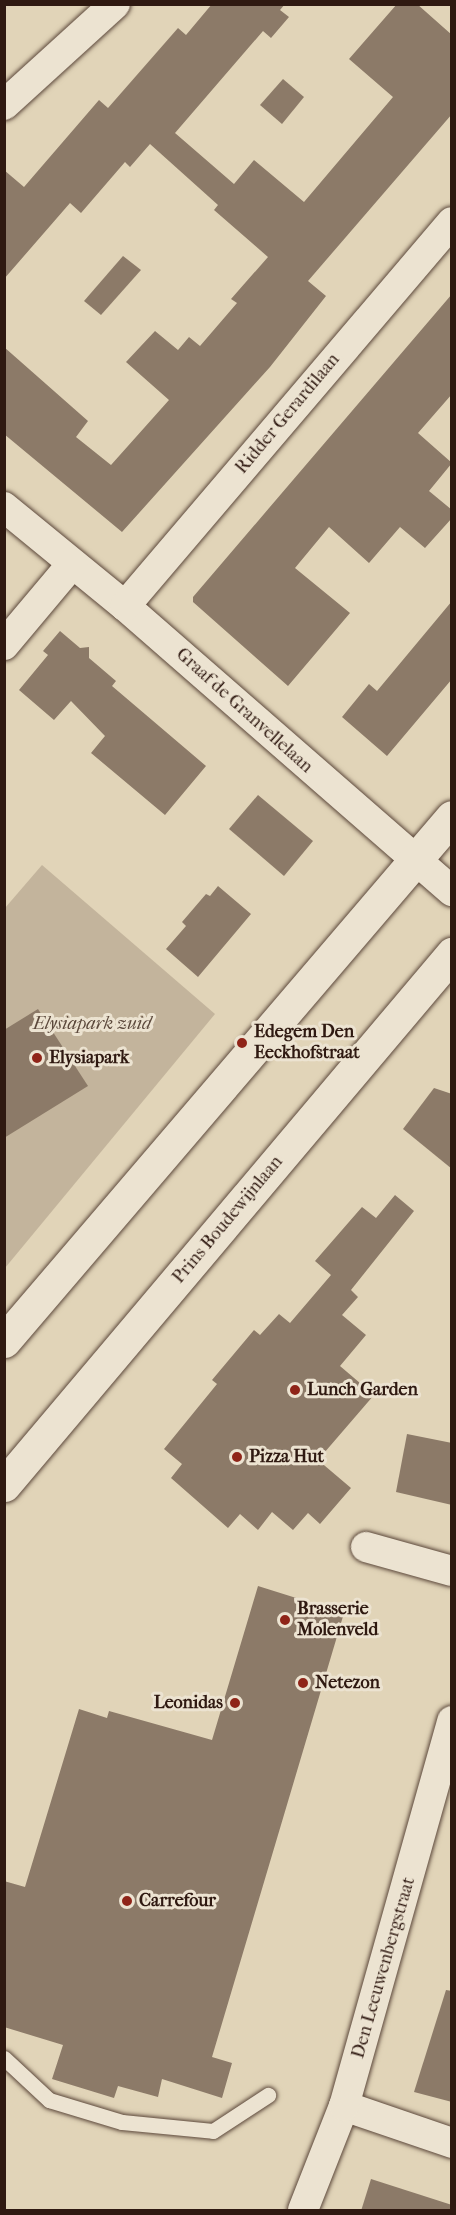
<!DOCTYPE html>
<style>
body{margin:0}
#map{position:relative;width:456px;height:2215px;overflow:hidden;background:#e1d4b8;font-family:"IM FELL French Canon",serif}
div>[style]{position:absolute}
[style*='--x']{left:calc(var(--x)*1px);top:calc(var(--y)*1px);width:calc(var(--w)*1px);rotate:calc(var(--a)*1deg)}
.green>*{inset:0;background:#c3b49c}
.building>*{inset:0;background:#8c7a68}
.roads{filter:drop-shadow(0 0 2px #5c483b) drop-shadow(0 0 2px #5c483b)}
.service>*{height:15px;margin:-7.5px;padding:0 7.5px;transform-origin:7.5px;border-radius:7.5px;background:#ece3d1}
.minor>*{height:30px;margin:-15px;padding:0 15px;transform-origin:15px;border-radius:15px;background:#ece3d1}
.secondary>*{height:33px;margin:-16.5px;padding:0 16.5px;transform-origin:16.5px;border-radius:16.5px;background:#ece3d1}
.dots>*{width:16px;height:16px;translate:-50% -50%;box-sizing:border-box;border:3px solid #ece3d1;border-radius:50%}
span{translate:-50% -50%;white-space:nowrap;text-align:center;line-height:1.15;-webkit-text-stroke:6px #ece3d1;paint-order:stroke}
.street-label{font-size:18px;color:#2f1911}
.park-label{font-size:18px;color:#5b483b;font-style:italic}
.poi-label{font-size:18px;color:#2f1911;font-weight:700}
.left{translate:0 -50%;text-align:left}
.right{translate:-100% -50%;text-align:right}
.frame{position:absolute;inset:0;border:6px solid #2f1911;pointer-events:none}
</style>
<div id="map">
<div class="green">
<i style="clip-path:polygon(42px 865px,215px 1014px,5px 1268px,5px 908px)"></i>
</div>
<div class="building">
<i style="clip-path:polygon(212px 4px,285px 4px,280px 10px,289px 17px,271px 38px,263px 31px,175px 133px,234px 184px,254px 160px,304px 202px,393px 97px,349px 59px,397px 4px,417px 4px,452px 35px,452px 114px,308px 281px,326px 296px,270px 367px,122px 532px,4px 434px,4px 347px,88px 421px,76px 437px,111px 465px,169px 400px,126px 362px,155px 331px,178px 350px,189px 337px,200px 346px,237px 303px,231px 299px,268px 257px,214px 210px,218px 205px,150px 144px,130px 167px,125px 162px,81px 213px,70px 203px,4px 279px,4px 170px,24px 187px,99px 100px,108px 108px,178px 28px,186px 35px)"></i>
<i style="clip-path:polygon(283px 79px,304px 97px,282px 124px,260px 105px)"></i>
<i style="clip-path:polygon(123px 256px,141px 270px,101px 315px,84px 301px)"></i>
<i style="clip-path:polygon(452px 294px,452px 394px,418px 433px,452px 463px,429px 491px,452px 510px,452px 518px,425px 548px,400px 527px,369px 563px,329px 527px,295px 568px,350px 613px,288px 686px,193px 602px,193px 597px)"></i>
<i style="clip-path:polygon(452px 601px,452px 679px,387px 756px,342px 717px,369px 684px,377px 691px)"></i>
<i style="clip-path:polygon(60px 631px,80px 648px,89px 647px,89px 658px,116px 681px,112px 686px,206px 766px,165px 815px,91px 753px,105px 736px,71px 701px,54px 720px,19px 690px,48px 655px,43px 651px)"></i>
<i style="clip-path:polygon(258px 795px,313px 841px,284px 876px,229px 829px)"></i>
<i style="clip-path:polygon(218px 886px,251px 914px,198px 977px,166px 949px,186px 926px,182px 922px,206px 894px,210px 896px)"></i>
<i style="clip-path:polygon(38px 1009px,88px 1086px,4px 1138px,4px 1030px)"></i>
<i style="clip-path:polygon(434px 1088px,452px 1094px,452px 1169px,403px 1129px)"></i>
<i style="clip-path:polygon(395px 1195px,414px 1211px,351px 1290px,358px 1297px,342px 1315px,366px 1335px,340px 1366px,374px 1395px,318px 1460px,351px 1488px,320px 1524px,308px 1513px,293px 1530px,272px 1512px,258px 1530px,240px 1514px,228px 1528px,171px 1478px,182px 1464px,164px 1449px,217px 1384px,212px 1380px,254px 1330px,260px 1335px,279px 1314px,290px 1323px,331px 1275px,315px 1261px,362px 1207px,376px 1218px)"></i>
<i style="clip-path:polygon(407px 1434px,452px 1443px,452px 1505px,396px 1492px)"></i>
<i style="clip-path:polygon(258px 1586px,344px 1613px,212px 2057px,232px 2063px,222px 2098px,162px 2079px,158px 2097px,118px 2086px,114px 2098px,52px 2079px,63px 2045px,4px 2027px,4px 1881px,25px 1887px,79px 1709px,107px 1718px,109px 1711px,212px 1740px)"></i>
<i style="clip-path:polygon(446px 1990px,452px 1991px,452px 2102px,414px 2092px)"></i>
<i style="clip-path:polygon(371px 2179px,452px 2205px,452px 2211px,361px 2211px)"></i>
</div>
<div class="roads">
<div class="service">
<i style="--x:4;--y:2058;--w:62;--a:43"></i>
<i style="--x:49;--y:2100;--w:76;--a:16.8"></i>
<i style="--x:122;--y:2122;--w:91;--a:5.6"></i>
<i style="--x:213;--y:2131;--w:66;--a:-33.2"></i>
</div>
<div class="minor">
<i style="--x:4;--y:105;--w:150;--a:-42.3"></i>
<i style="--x:4;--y:507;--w:156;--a:39.3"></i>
<i style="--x:125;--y:606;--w:434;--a:41.1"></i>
<i style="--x:125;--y:606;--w:504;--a:-49.58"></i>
<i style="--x:4;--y:645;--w:106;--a:-50"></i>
<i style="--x:366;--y:1547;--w:89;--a:15.6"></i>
<i style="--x:344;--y:2106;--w:114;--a:18.9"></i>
<i style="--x:303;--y:2210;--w:112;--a:-68.5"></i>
<i style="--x:344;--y:2106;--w:400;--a:-74.3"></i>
</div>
<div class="secondary">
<i style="--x:4;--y:1341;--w:689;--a:-49.47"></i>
<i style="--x:4;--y:1485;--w:695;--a:-49.85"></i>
</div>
</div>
<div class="dots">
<i style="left:242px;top:1043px;background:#8f2418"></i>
<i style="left:37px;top:1058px;background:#8f2418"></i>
<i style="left:295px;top:1390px;background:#8f2418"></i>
<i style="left:237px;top:1457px;background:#8f2418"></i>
<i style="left:285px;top:1620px;background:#8f2418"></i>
<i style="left:303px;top:1683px;background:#8f2418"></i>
<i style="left:235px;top:1703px;background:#8f2418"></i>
<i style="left:127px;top:1901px;background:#8f2418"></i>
</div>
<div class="street-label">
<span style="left:288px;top:414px;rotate:-50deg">Ridder Gerardilaan</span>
<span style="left:244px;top:711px;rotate:42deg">Graaf de Granvellelaan</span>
<span style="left:228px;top:1220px;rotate:-50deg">Prins Boudewijnlaan</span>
<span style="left:384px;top:1968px;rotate:-74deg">Den Leeuwenbergstraat</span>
</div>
<div class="park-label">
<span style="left:92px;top:1024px">Elysiapark zuid</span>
</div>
<div class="poi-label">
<span class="left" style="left:254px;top:1043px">Edegem Den<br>Eeckhofstraat</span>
<span class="left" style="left:49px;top:1058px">Elysiapark</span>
<span class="left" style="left:307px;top:1390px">Lunch Garden</span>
<span class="left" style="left:249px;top:1457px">Pizza Hut</span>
<span class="left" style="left:297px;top:1620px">Brasserie<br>Molenveld</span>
<span class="left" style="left:315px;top:1683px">Netezon</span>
<span class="right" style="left:223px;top:1703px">Leonidas</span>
<span class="left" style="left:139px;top:1901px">Carrefour</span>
</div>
<div class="frame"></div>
</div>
